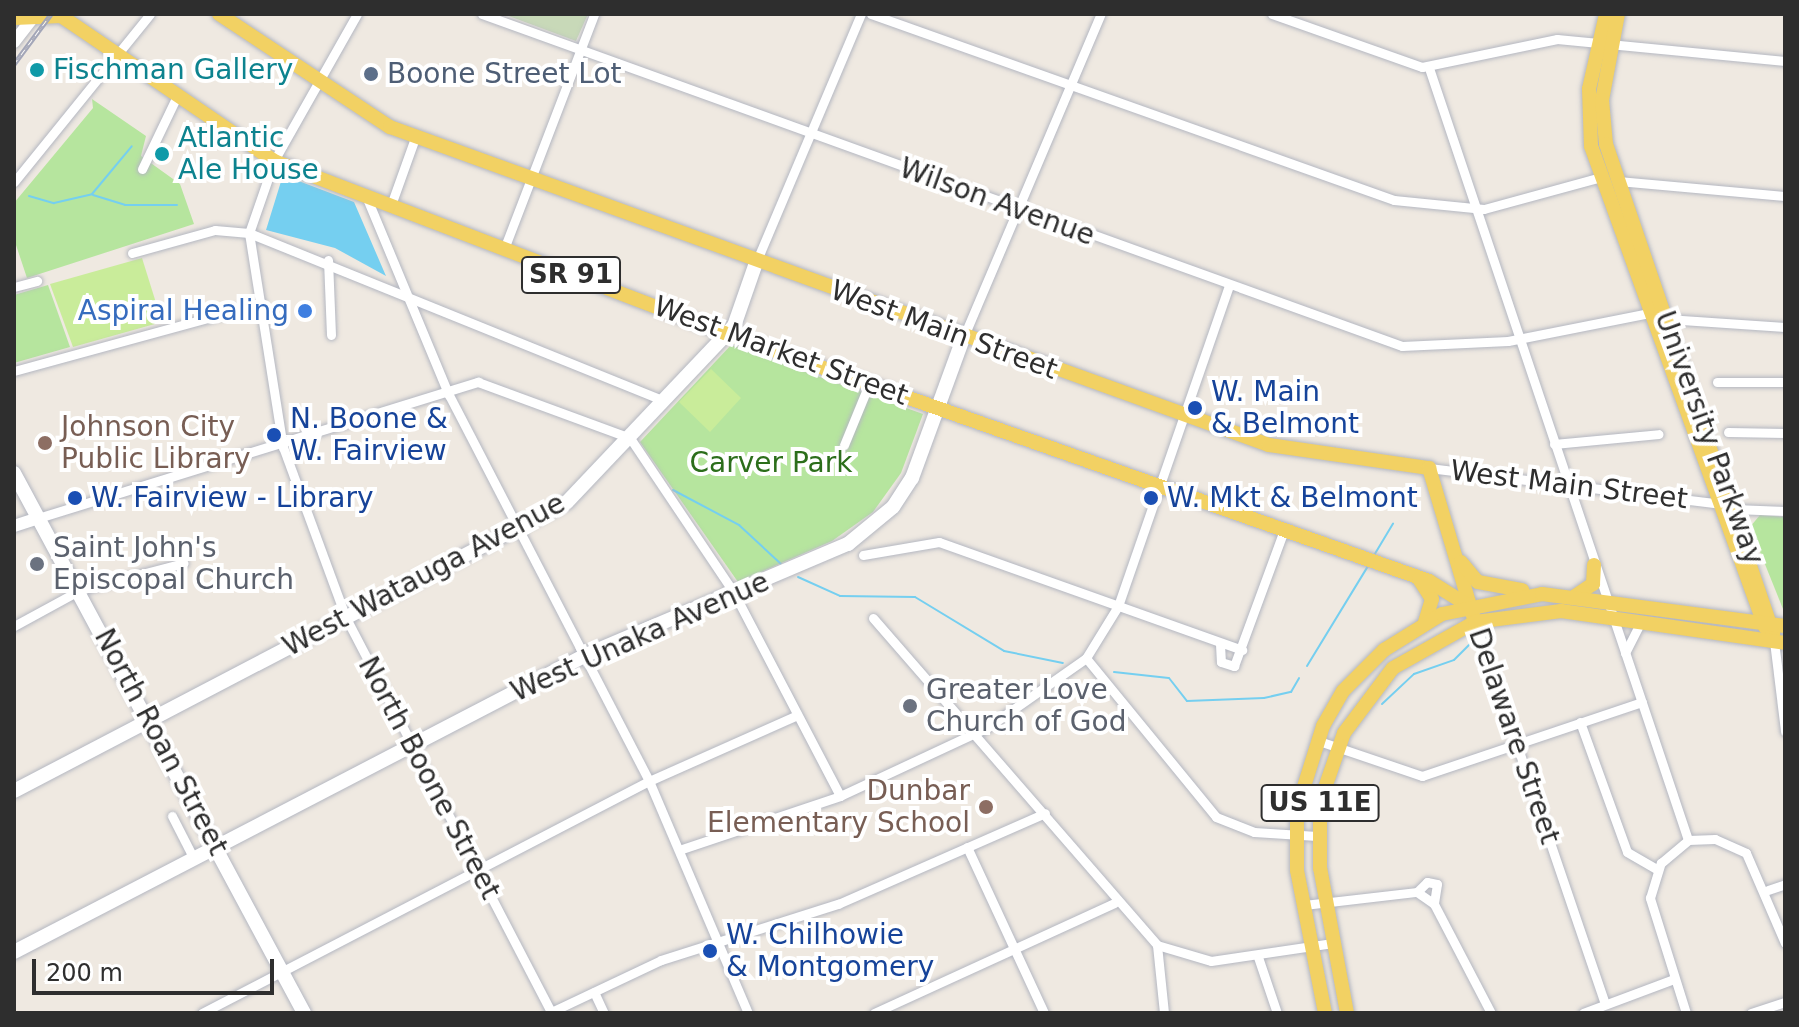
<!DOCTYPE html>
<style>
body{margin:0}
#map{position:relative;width:1799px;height:1027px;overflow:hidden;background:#efe9e1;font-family:"DejaVu Sans",sans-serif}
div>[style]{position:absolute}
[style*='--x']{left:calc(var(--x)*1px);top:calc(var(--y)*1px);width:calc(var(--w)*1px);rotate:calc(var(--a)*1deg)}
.green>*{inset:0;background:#b6e59e}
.cemetery>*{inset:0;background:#c8d9b8}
.pitch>*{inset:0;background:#c9ec9a}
.water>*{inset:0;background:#75cff0}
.stream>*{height:2px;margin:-1px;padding:0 1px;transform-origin:1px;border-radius:1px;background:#75cff0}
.roads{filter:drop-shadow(0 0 2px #b4b7c1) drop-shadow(0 0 2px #b4b7c1)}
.minor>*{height:9px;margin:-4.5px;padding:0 4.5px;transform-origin:4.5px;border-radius:4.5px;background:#fff}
.tertiary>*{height:12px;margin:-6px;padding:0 6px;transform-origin:6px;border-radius:6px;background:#fff}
.secondary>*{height:14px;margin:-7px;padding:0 7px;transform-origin:7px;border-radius:7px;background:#fff}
.primary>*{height:14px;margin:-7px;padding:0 7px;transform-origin:7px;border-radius:7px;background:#f2d163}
.rail>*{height:5px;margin-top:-2.5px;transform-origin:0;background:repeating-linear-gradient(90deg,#fff 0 6px,#a3a6b8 0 12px);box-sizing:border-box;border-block:2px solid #a3a6b8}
.dots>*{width:22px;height:22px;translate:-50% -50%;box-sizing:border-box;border:4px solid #fff;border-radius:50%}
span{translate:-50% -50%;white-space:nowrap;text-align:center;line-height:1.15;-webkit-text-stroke:8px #fff;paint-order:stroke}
.shield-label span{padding:2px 6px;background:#fff;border:2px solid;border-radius:6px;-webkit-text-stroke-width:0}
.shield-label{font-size:26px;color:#2e2e2e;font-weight:700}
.culture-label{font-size:28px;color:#0d838f}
.left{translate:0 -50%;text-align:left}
.service-label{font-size:28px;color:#4e5e75}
.street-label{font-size:28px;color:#2e2e2e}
.shop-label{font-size:28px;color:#366cbe}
.right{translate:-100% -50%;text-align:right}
.transit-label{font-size:28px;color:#164399}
.education-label{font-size:28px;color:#785e54}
.park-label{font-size:28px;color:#2c6e1b}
.worship-label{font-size:28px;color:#5b616d}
.frame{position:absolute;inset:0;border:16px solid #2e2e2e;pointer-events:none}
.scale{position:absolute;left:32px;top:959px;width:242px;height:36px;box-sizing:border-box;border:4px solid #2e2e2e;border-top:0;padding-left:10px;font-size:24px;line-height:28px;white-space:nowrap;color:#2e2e2e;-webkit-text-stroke:6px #fff;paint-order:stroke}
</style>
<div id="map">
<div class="green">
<i style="clip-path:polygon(92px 99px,146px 136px,141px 156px,180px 184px,194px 224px,27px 278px,14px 239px,14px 203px,93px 108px)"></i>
<i style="clip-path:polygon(48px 285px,70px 347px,14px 363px,14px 295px)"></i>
<i style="clip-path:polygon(731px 345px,923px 414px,901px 473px,873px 512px,832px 541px,738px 582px,640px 442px)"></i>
<i style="clip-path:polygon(1760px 515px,1785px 517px,1785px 614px,1750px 527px)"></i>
</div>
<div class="cemetery">
<i style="clip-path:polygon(503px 14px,588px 14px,576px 41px)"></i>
</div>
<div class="pitch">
<i style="clip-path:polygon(142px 258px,162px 322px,73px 347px,50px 284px)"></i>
<i style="clip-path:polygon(711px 369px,741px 398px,710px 432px,679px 402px)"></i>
</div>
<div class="water">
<i style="clip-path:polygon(283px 175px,354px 202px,386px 276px,335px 248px,266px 230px)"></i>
</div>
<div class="stream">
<i style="--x:93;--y:195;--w:34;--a:17"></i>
<i style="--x:125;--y:205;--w:52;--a:0"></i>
<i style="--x:29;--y:196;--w:26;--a:16"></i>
<i style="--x:54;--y:203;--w:39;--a:-13"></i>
<i style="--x:92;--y:194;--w:62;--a:-50.2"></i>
<i style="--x:673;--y:490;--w:75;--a:27.9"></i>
<i style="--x:739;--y:525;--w:57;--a:42.9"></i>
<i style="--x:1373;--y:557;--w:39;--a:-59"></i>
<i style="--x:798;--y:577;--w:46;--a:24.3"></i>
<i style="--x:840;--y:596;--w:75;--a:0.8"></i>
<i style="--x:915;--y:597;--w:104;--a:31.2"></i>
<i style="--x:1004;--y:651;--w:60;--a:11.5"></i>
<i style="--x:1307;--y:666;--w:117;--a:-58.6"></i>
<i style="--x:1114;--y:672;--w:55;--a:6.2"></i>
<i style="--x:1169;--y:678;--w:29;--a:52"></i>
<i style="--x:1187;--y:701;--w:77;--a:-2.2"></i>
<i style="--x:1264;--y:698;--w:28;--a:-13"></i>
<i style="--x:1291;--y:692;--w:16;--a:-60"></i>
<i style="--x:1382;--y:704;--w:44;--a:-43.2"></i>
<i style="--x:1414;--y:674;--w:42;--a:-19.3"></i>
<i style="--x:1454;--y:660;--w:24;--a:-45"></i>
</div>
<div class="roads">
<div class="minor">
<i style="--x:357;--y:14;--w:169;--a:119.5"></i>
<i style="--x:274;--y:161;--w:76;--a:109.1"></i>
<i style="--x:249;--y:233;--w:217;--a:81"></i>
<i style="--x:283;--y:447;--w:182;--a:69.8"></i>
<i style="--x:346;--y:618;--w:444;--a:62.5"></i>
<i style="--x:482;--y:14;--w:978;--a:19.84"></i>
<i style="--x:1402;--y:346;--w:106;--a:-2.7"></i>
<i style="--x:1508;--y:341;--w:144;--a:-11.2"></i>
<i style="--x:871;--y:14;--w:555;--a:19.58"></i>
<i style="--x:1394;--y:200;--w:90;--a:5.7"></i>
<i style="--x:1484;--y:209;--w:121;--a:-15.3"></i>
<i style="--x:1272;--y:14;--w:159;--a:19.5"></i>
<i style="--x:1422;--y:67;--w:138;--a:-11.7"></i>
<i style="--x:1557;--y:39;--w:229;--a:5.5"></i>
<i style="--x:1429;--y:68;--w:814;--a:71.45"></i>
<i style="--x:142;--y:169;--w:81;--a:-64.4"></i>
<i style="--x:1617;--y:181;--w:169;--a:5.1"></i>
<i style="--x:14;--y:182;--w:216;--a:-51"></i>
<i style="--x:366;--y:196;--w:216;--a:67.4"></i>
<i style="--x:449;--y:395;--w:435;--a:62.6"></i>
<i style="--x:649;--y:781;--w:252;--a:66.9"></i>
<i style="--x:391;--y:205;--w:74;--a:-70.3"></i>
<i style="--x:504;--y:249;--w:252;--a:-69"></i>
<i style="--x:132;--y:253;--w:86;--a:-15.5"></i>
<i style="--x:215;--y:230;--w:34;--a:5"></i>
<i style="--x:249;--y:233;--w:446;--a:22"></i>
<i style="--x:328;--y:260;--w:75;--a:87.7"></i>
<i style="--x:757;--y:260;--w:267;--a:-67.1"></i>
<i style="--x:14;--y:287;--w:24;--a:-15"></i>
<i style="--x:1667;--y:319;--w:118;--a:3.9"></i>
<i style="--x:964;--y:336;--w:350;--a:-67"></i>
<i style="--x:14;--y:371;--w:257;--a:-15.3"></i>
<i style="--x:1717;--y:382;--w:68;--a:0"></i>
<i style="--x:1728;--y:432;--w:57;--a:1"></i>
<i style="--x:1554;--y:444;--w:105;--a:-5.4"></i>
<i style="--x:844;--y:445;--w:66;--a:-67.7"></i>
<i style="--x:1429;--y:468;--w:289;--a:7"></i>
<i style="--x:1734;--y:509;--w:51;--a:2.2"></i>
<i style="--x:38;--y:518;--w:461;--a:-17.2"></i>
<i style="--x:478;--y:382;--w:162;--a:20.2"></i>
<i style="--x:630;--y:438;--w:187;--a:56.1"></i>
<i style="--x:734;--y:593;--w:229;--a:62.4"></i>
<i style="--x:863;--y:555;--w:77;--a:-9.7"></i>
<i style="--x:939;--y:542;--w:322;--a:19.6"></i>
<i style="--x:873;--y:618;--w:433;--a:49"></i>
<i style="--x:1157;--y:945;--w:56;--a:16.5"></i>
<i style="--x:1211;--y:961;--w:123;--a:-8.4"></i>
<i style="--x:1475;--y:622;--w:403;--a:71.2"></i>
<i style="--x:14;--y:626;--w:75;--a:-28.6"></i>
<i style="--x:80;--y:590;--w:107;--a:-14.6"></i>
<i style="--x:1774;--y:641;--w:91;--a:83"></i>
<i style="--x:1220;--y:644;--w:18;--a:87"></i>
<i style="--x:1221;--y:662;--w:14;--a:17"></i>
<i style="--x:1234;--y:666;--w:145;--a:-69.8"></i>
<i style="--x:1625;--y:653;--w:35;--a:-63"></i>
<i style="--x:1086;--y:658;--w:205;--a:50.7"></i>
<i style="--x:1216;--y:817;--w:41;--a:21.5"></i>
<i style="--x:1254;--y:832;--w:63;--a:3.6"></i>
<i style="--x:1580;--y:722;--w:138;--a:70.1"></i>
<i style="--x:1627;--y:852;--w:36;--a:30"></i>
<i style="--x:1316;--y:740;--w:112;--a:18.8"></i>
<i style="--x:1422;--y:776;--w:232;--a:-18.6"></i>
<i style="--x:172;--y:816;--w:46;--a:62.9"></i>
<i style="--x:1688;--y:840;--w:27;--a:-2"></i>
<i style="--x:1715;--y:839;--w:34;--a:24"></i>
<i style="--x:1746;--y:853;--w:98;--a:66.6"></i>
<i style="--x:967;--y:847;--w:183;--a:65.1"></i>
<i style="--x:682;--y:849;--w:167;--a:-18.5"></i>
<i style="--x:840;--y:796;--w:163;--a:-25"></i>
<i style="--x:988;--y:727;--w:120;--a:-35.1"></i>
<i style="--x:1086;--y:658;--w:61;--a:-58.4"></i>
<i style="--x:1118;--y:606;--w:340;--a:-70.9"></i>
<i style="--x:1768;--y:890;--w:18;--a:-19"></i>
<i style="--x:1417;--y:892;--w:14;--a:-45"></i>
<i style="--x:1427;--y:882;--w:10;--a:11"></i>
<i style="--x:1437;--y:884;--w:20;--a:99"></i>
<i style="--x:1304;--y:905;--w:114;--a:-6.6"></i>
<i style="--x:1417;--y:892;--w:21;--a:35"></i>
<i style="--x:1434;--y:904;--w:123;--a:62.4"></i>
<i style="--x:1157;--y:945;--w:68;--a:84.1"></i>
<i style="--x:1258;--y:957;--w:59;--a:71.3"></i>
<i style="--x:594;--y:992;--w:23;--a:65"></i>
<i style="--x:202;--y:1013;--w:504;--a:-27.43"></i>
<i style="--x:649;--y:781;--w:162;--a:-24"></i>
<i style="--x:549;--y:1013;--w:124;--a:-25.3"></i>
<i style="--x:661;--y:960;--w:186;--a:-17.6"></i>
<i style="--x:838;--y:904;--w:226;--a:-23.7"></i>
<i style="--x:874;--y:1013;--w:264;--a:-24.6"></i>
<i style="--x:1583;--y:1013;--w:97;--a:-20.5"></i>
<i style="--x:1686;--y:1013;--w:121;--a:-107.4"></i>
<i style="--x:1650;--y:898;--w:37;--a:-73"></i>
<i style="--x:1661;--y:863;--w:35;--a:-40"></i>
<i style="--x:1751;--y:1013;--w:36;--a:-18"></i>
</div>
<div class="tertiary">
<i style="--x:14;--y:42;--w:36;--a:-52"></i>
<i style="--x:14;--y:526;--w:25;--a:-18"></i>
</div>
<div class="secondary">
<i style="--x:14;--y:473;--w:613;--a:61.76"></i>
<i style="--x:14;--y:791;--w:624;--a:-27.59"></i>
<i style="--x:567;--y:502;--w:243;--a:-46.5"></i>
<i style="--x:734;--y:326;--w:70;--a:-70.8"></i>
<i style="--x:14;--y:952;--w:645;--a:-27.44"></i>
<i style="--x:586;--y:655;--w:285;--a:-23"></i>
<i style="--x:848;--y:544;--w:58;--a:-39.4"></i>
<i style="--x:893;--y:507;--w:35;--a:-57"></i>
<i style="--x:912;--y:478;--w:151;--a:-69.9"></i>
</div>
<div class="primary">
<i style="--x:219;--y:14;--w:205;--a:33.5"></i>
<i style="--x:390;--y:127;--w:935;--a:19.89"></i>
<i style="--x:1269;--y:445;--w:162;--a:8.2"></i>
<i style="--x:1429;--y:468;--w:161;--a:73.4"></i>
<i style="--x:1606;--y:14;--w:77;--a:102.8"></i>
<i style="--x:1589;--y:89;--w:57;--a:88"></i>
<i style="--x:1591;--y:146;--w:512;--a:70.11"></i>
<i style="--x:1618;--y:14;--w:87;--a:100.5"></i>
<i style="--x:1602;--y:100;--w:44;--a:84.8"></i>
<i style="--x:1606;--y:144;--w:517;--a:71.14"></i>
<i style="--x:14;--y:18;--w:47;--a:-2.4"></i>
<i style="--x:61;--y:16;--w:258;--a:34.2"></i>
<i style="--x:274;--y:161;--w:485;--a:20.9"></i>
<i style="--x:727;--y:334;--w:744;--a:19.38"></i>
<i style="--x:1429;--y:581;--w:47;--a:32"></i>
<i style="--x:1461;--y:562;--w:26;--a:50"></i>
<i style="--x:1478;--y:582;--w:45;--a:10.3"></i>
<i style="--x:1419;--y:579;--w:24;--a:57"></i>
<i style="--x:1432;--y:599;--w:24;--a:107"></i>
<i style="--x:1575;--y:596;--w:22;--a:-34"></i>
<i style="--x:1593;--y:584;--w:19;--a:-87"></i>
<i style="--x:1325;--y:1013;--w:146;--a:-101.1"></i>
<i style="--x:1297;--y:870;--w:61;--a:-90"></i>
<i style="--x:1297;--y:809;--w:87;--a:-72.6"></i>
<i style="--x:1323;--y:726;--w:40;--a:-60.3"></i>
<i style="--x:1343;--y:691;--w:58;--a:-45"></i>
<i style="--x:1384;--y:650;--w:68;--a:-31.8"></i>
<i style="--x:1442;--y:614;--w:102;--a:-11.3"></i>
<i style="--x:1542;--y:594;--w:245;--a:7.5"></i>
<i style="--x:1347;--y:1013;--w:147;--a:-100.5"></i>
<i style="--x:1320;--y:868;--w:66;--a:-90"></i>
<i style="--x:1320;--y:802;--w:73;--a:-70.8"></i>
<i style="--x:1344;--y:733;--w:81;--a:-53"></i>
<i style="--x:1393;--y:668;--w:94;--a:-29.3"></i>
<i style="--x:1475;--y:622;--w:87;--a:-7.3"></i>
<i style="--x:1561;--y:611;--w:226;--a:8.1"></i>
</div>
</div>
<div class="rail">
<i style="--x:14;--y:64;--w:62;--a:-53.5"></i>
</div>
<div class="dots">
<i style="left:37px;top:70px;background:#0f9aa8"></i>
<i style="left:371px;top:74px;background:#5c6f8a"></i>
<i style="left:162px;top:154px;background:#0f9aa8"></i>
<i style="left:305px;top:311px;background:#3f7fe0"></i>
<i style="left:1195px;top:408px;background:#1a4fb4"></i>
<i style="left:274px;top:435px;background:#1a4fb4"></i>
<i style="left:45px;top:443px;background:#8d6e63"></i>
<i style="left:75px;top:498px;background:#1a4fb4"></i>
<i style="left:1151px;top:498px;background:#1a4fb4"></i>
<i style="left:37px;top:564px;background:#6b7280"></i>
<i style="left:910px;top:706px;background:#6b7280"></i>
<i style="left:986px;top:807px;background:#8d6e63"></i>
<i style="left:710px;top:951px;background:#1a4fb4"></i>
</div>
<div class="shield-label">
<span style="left:571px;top:275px">SR 91</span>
<span style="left:1320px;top:803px">US 11E</span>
</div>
<div class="culture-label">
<span class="left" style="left:53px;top:70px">Fischman Gallery</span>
<span class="left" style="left:178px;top:154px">Atlantic<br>Ale House</span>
</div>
<div class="service-label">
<span class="left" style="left:387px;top:74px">Boone Street Lot</span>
</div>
<div class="street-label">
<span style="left:997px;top:202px;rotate:20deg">Wilson Avenue</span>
<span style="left:944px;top:330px;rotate:20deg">West Main Street</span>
<span style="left:781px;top:351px;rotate:20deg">West Market Street</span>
<span style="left:1709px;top:438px;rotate:70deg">University Parkway</span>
<span style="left:1569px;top:485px;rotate:7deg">West Main Street</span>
<span style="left:424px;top:575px;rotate:-28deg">West Watauga Avenue</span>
<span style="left:640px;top:637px;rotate:-24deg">West Unaka Avenue</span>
<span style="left:1514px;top:736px;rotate:71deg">Delaware Street</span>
<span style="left:161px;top:742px;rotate:62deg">North Roan Street</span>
<span style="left:429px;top:778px;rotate:62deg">North Boone Street</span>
</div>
<div class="shop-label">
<span class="right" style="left:289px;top:311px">Aspiral Healing</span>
</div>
<div class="transit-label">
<span class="left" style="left:1211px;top:408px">W. Main<br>&amp; Belmont</span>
<span class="left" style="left:290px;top:435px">N. Boone &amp;<br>W. Fairview</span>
<span class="left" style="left:91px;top:498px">W. Fairview - Library</span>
<span class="left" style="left:1167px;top:498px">W. Mkt &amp; Belmont</span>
<span class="left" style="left:726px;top:951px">W. Chilhowie<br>&amp; Montgomery</span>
</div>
<div class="education-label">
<span class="left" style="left:61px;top:443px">Johnson City<br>Public Library</span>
<span class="right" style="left:970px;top:807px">Dunbar<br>Elementary School</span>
</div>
<div class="park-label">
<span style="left:771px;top:463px">Carver Park</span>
</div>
<div class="worship-label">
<span class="left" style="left:53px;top:564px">Saint John's<br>Episcopal Church</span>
<span class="left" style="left:926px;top:706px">Greater Love<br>Church of God</span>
</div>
<div class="frame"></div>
<div class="scale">200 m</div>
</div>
